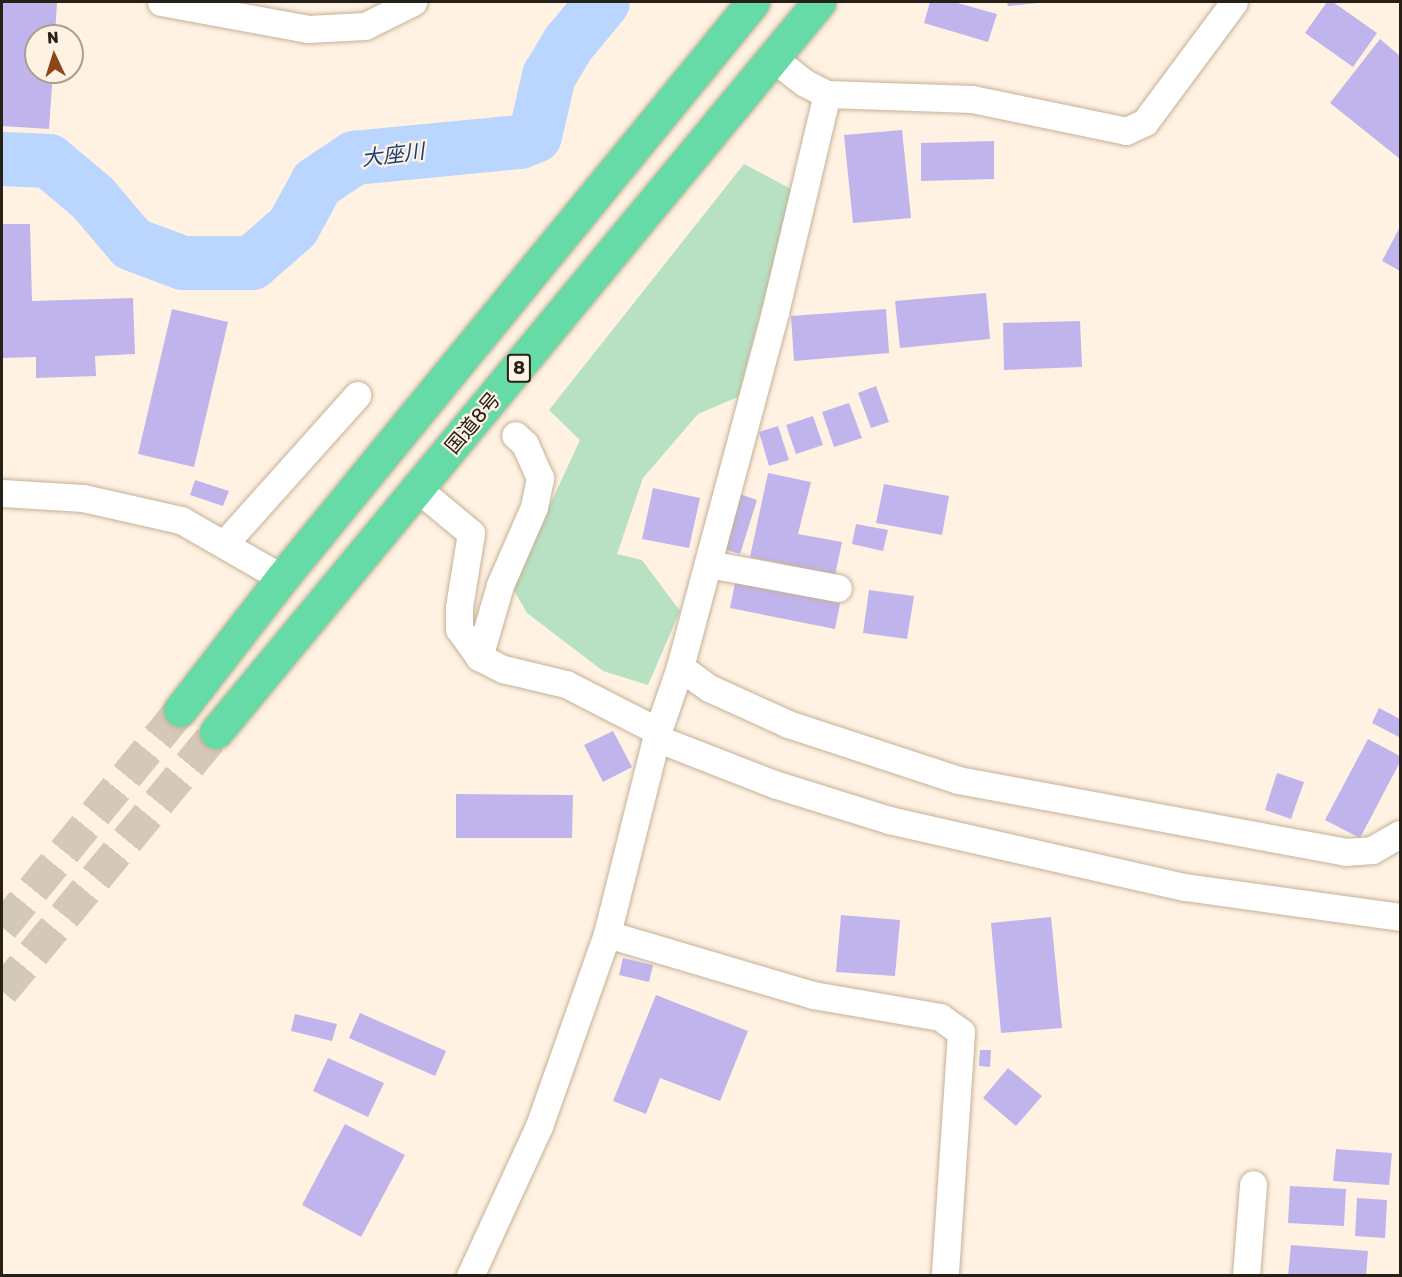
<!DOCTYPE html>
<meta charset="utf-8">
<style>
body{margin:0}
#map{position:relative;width:1402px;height:1277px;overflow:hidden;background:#fff2e2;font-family:Rubik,"Noto Sans JP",sans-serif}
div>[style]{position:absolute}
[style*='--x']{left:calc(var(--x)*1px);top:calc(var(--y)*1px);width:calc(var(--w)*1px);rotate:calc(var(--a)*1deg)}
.green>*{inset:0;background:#b8e1c3}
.river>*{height:54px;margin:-27px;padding:0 27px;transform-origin:27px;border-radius:27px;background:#bad6ff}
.building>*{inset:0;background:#c0b4ed}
.highway-tunnel>*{height:33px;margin-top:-16.5px;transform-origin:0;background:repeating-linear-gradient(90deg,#d4c8b9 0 33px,transparent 0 49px)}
.roads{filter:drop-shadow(0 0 2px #c5b197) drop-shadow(0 0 2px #c5b197)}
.street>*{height:27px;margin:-13.5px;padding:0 13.5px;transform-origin:13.5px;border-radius:13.5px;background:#fff}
.highway>*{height:33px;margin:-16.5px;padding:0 16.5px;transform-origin:16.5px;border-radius:16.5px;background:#66daa7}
span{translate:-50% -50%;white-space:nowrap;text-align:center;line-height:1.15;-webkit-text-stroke:4.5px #fff2e2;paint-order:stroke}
.shield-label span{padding:2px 4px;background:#fff2e2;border:2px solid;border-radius:4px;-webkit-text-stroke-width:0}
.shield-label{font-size:18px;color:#272016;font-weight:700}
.street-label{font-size:20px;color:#272016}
.water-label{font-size:21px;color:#173f7b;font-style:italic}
.frame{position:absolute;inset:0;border:3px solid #272016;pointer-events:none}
.north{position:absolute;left:24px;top:24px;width:60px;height:60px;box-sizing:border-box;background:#fff2e2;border:2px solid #a99e90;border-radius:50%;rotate:356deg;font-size:16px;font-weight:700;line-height:24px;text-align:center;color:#272016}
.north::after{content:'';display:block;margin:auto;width:21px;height:27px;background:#8b471a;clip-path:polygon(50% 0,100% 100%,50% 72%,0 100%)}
</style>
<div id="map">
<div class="green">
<i style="clip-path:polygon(744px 164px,793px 190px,738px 397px,698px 414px,643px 478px,617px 554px,642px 560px,680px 611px,648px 685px,603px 671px,527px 613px,512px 587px,580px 440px,549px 410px)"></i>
</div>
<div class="river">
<i style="--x:2;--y:159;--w:47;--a:2.4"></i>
<i style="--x:49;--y:161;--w:57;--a:40.1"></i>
<i style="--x:93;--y:198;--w:60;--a:49.7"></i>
<i style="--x:132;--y:244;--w:54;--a:20.4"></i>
<i style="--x:183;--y:263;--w:69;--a:0"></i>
<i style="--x:252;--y:263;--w:55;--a:-41.3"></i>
<i style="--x:293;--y:227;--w:50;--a:-61.4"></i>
<i style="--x:317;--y:183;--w:45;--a:-34"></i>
<i style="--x:354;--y:158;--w:167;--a:-5.5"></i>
<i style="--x:520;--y:142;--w:16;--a:-22"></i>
<i style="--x:535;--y:136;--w:62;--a:-76.9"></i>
<i style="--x:549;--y:76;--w:39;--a:-59"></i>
<i style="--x:569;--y:43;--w:53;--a:-50.3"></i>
</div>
<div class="building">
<i style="clip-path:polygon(2px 2px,57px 2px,55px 36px,36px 36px,36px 72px,53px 72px,49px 129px,2px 126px)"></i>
<i style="clip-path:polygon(930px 2px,954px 2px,997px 14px,988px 42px,924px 23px)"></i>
<i style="clip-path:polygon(1007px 2px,1038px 2px,1038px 3px,1008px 6px)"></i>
<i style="clip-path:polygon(1327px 2px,1333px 2px,1377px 33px,1353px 67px,1305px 33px)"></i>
<i style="clip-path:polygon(1380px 39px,1400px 56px,1400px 159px,1330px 103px)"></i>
<i style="clip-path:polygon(902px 130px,911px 218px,853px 223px,844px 135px)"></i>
<i style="clip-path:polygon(994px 141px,994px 179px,921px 181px,921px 143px)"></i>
<i style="clip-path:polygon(2px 224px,30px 224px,32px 301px,133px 298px,135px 354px,95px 356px,96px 376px,36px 378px,36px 357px,2px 358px)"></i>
<i style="clip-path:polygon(1400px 227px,1400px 271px,1382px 261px)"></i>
<i style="clip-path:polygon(986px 293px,990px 339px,900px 348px,895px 301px)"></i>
<i style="clip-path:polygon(172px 309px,228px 322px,194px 467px,138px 454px)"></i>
<i style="clip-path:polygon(886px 309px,889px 353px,794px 361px,791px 316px)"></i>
<i style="clip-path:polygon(1080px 321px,1082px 367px,1004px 370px,1003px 323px)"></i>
<i style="clip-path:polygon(876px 386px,889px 422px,871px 428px,858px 393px)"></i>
<i style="clip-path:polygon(849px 403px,862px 438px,834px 447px,822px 412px)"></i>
<i style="clip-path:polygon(813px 416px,823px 445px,796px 454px,786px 425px)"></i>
<i style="clip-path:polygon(778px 426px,789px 460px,769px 466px,759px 432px)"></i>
<i style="clip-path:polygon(768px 473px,811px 482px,798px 534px,842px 542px,835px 575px,750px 557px)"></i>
<i style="clip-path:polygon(195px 480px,229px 491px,223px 506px,190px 495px)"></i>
<i style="clip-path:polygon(884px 484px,949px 496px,942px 535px,876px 523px)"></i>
<i style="clip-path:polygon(653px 488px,700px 498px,689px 548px,642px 539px)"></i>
<i style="clip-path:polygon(737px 493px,757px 500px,740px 554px,720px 548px)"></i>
<i style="clip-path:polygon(856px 524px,888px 530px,883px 551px,852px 544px)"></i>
<i style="clip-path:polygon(736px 578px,841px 599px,835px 629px,730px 608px)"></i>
<i style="clip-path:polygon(869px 590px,914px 596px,907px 639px,863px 633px)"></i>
<i style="clip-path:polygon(1379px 708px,1400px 719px,1399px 737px,1372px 723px)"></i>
<i style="clip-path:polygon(613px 731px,632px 767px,603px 782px,584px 745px)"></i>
<i style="clip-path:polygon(1368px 739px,1400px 756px,1400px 762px,1360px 838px,1325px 820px)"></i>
<i style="clip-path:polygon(1277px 773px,1304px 782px,1291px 819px,1265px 810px)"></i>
<i style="clip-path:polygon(456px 794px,573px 795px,572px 838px,456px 838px)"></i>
<i style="clip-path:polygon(841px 915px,900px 920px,895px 976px,836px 972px)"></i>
<i style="clip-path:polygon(1051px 917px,1062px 1028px,1001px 1033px,991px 923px)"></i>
<i style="clip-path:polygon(623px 958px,653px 965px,649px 982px,619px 975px)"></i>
<i style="clip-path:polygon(656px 995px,748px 1031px,720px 1101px,660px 1078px,646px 1114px,613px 1101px)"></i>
<i style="clip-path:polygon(360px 1013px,446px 1051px,435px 1076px,349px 1038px)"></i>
<i style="clip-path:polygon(295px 1014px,337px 1024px,332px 1041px,291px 1031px)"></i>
<i style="clip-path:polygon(980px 1050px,991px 1050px,990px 1067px,979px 1066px)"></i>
<i style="clip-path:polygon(328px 1058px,384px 1083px,368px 1117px,313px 1091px)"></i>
<i style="clip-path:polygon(1008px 1068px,1042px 1096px,1016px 1126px,983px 1098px)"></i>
<i style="clip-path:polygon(345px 1124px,405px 1155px,361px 1237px,302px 1205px)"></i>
<i style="clip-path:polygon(1336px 1149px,1392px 1153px,1389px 1185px,1333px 1181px)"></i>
<i style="clip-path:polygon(1290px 1186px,1346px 1189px,1344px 1226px,1288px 1223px)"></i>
<i style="clip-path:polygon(1357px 1198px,1387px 1200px,1385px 1238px,1355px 1236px)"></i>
<i style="clip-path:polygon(1291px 1245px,1368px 1251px,1366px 1276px,1288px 1276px)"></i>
</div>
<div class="highway-tunnel">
<i style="--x:2;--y:927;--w:281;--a:-50.6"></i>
<i style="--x:2;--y:991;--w:336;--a:-50.4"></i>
</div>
<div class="roads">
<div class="street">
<i style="--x:161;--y:2;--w:149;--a:10.4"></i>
<i style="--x:308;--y:29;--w:57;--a:-3"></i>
<i style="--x:365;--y:26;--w:54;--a:-26.6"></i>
<i style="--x:774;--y:59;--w:39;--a:38"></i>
<i style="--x:805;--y:83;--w:25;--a:27"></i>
<i style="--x:827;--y:94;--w:145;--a:2"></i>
<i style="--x:972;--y:99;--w:157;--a:11.7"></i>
<i style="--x:1126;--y:131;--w:21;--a:-25"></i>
<i style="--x:1145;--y:122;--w:149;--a:-53.4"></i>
<i style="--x:418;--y:489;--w:69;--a:39.7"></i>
<i style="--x:471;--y:533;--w:75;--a:99.2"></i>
<i style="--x:459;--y:607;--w:22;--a:90"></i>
<i style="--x:459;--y:629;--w:34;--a:54"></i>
<i style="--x:479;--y:657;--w:27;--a:27"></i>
<i style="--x:503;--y:669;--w:65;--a:13.4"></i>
<i style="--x:566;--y:684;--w:103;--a:27.1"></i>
<i style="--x:2;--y:493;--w:81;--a:3.5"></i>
<i style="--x:83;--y:498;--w:100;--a:12.7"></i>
<i style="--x:181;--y:520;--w:116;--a:29.9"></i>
<i style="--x:224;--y:544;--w:200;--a:-48.2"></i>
<i style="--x:708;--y:564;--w:132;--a:10.5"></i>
<i style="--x:479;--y:657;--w:75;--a:-73.7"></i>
<i style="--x:500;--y:585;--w:85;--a:-66.4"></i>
<i style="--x:534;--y:507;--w:30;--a:-78"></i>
<i style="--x:540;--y:478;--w:37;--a:-114"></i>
<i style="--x:525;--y:444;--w:13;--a:-138"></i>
<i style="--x:680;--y:667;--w:36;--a:36"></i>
<i style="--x:709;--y:688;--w:87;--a:24.5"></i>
<i style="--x:788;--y:724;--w:179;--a:18.2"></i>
<i style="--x:958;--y:780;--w:394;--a:10.5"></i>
<i style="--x:1345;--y:852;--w:27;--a:-4"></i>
<i style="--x:1372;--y:850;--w:32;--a:-30"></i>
<i style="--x:656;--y:738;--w:127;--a:21.3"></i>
<i style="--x:774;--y:784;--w:121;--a:17.4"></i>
<i style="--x:889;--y:820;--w:303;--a:12.8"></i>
<i style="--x:1185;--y:887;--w:217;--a:7.9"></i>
<i style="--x:607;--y:934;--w:215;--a:16.5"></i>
<i style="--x:813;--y:995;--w:129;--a:9.8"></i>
<i style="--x:940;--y:1017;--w:26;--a:36"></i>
<i style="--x:961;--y:1032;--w:245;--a:93.8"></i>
<i style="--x:470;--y:1276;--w:165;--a:-65.3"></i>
<i style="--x:539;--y:1126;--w:204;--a:-70.5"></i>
<i style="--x:607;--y:934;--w:209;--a:-75.9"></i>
<i style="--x:658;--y:731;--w:68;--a:-71"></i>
<i style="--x:680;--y:667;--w:367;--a:-75"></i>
<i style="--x:775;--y:312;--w:224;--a:-76.6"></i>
<i style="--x:1246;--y:1276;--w:92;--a:-85.6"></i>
</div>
<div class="highway">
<i style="--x:180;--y:710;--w:167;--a:-52.3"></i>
<i style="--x:282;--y:578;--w:744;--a:-50.73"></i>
<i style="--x:216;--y:732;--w:947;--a:-50.44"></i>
</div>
</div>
<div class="shield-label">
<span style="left:519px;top:368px">8</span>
</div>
<div class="street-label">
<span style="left:473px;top:423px;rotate:-50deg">国道8号</span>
</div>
<div class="water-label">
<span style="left:393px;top:155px;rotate:-7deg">大座川</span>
</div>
<div class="frame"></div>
<div class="north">N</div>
</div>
